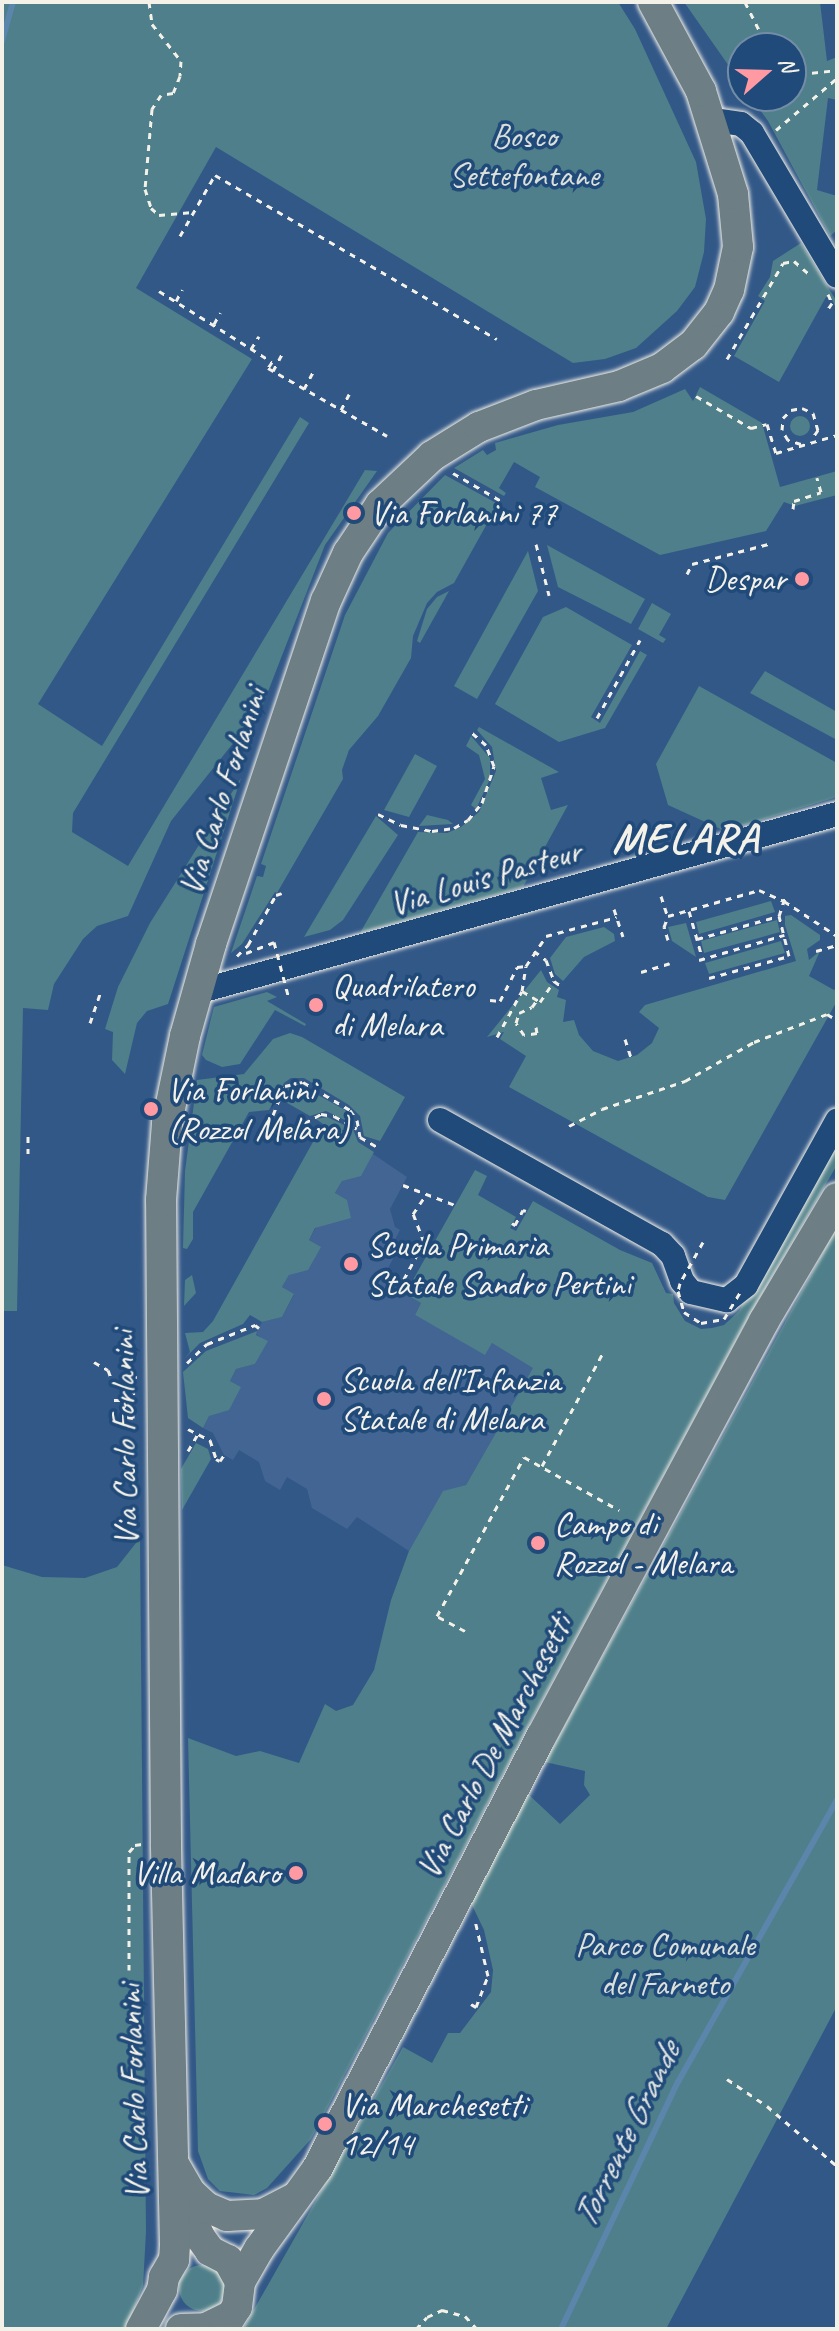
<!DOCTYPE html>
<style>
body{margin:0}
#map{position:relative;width:839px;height:2331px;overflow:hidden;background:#325888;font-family:Caveat,sans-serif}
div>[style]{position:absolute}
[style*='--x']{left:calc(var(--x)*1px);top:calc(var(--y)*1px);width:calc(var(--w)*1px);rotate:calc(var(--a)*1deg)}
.built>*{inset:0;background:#436593}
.green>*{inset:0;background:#4e7f8a}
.round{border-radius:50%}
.stream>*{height:6px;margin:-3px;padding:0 3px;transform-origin:3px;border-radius:3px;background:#5b85aa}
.path>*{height:3px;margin-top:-1.5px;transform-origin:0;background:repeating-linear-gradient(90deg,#f4f1e8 0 6px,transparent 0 12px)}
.roads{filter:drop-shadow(0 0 2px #f4f1e8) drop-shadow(0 0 2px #f4f1e8)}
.minor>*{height:24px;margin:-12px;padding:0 12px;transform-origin:12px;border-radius:12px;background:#1f4a7a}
.major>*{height:30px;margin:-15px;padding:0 15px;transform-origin:15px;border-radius:15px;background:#6d7e84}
.path-bridge>*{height:3px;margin-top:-1.5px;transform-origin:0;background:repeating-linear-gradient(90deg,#f4f1e8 0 6px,transparent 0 12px)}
.dots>*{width:22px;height:22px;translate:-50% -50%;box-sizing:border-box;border:4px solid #1f4a7a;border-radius:50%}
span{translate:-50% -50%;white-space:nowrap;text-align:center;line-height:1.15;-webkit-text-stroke:7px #1f4a7a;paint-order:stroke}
.park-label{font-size:34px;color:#dbe0da}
.poi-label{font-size:34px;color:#f4f1e8}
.left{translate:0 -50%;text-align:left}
.right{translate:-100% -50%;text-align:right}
.street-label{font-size:34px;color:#f4f1e8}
.water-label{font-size:36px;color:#dde1df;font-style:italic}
.district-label{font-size:42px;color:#f4f1e8;font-weight:700;letter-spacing:2px}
.frame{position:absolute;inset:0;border:4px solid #f4f1e8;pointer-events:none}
.north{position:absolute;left:727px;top:32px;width:80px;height:80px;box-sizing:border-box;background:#1f4a7a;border:2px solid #748da6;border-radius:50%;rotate:70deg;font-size:22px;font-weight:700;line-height:32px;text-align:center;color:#f4f1e8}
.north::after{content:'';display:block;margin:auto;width:28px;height:36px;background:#ff9aa2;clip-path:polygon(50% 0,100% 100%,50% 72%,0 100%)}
</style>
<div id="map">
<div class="built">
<i style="clip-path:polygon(373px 1154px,407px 1177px,390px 1209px,395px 1227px,400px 1230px,388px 1253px,394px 1257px,381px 1281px,421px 1303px,415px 1315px,485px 1354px,492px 1343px,534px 1367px,466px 1485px,443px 1492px,409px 1551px,357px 1517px,347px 1529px,312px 1508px,307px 1489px,287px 1477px,280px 1490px,265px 1481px,259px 1462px,239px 1450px,233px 1460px,224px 1455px,213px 1433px,203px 1428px,209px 1416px,241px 1387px,230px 1381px,236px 1369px,255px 1364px,267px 1342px,256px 1334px,262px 1322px,282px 1317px,294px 1295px,282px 1287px,289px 1275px,320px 1247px,309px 1240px,342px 1181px)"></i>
</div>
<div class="green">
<i style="clip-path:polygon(2px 2px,618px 2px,635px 29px,696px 162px,706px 219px,704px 252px,695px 287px,677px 311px,636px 348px,605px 359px,573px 363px,216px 147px,136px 288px,252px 359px,38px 704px,102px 746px,300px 417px,309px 423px,73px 813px,72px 832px,128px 866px,365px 470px,377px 471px,325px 545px,262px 707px,171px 821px,128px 916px,97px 926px,83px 939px,54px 984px,48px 1010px,23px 1008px,17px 1311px,2px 1311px)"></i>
<i style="clip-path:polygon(684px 2px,820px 2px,827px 61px,837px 57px,837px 100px,828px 98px,817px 190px,837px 196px,836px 231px,830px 236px,768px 121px,750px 96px,791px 96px,791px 48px,743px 48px,743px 86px)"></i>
<i style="clip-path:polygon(801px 243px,837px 302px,837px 311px,831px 297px,826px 297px,779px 382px,734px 356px,765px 301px,758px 296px,770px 277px,773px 261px)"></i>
<i style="clip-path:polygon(700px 387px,762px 423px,780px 487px,837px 471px,837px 495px,795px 506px,784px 502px,766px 531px,660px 555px,535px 487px,540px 477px,514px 462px,499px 488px,506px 493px,504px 496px,454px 468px,483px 450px,487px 455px,496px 450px,495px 443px,558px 425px,633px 412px,685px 389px,693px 401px)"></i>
<i class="round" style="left:790px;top:416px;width:20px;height:20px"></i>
<i style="clip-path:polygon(445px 475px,498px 504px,454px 583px,437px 592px,427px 603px,413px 636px,411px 658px,378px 716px,349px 750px,342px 770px,343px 779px,277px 893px,275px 892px,242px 944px,231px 953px,257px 876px,263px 877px,266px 866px,261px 864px,345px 615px,388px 533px)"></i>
<i style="clip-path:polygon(547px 545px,645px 599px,631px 624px,558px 587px)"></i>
<i style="clip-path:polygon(528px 551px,538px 591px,477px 699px,454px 686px)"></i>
<i style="clip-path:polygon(449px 591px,420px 643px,417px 641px,427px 609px,437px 597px)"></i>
<i style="clip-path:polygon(652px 603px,671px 614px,659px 635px,666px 639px,663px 643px,638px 629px)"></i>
<i style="clip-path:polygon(566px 607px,632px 645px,591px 717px,600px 723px,640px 651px,647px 655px,605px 728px,559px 742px,495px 704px,543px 617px)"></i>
<i style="clip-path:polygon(765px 671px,837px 712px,837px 740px,750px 693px)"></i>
<i style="clip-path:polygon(699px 686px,837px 763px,837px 797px,725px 831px,668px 805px,656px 764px)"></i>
<i style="clip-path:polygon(479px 727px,559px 772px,541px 778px,551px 810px,568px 805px,523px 887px,360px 933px,418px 832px,447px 833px,461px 827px,479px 812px,496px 771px,492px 747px,477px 730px)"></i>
<i style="clip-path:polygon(471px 736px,490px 758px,490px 779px,476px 809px,471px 805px,485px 779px,479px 755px,466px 746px)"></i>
<i style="clip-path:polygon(415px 754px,437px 766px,409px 817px,384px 810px)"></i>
<i style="clip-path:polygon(241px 778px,168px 1004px,147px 1011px,137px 1023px,125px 1074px,112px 1060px,113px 1032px,105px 1029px,118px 987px,150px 923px)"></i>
<i style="clip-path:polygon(427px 815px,448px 820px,453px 824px,419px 826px)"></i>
<i style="clip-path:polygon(376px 816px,398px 835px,343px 920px,330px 930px,304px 937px)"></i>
<i style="clip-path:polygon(771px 901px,775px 912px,699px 934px,696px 922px)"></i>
<i style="clip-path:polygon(791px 915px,820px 935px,820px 940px,807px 949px,809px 960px,820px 951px,809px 976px,834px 990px,837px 987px,837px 1001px,725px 1200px,708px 1197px,509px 1087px,526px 1056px,500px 1039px,504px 1032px,487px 1037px,541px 970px,547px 982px,559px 990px,557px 997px,566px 1000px,563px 1022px,574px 1020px,579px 1035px,593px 1051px,618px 1061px,637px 1055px,652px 1043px,659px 1028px,639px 1012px,645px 1005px,796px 961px,785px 925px,785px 916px)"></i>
<i style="clip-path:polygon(777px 920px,780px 932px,704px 953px,701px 941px)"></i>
<i style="clip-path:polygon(686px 923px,696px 957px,672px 941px,668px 927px)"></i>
<i style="clip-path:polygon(604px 927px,614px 934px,615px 941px,584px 957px,563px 981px,555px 974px,550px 958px,566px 937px)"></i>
<i style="clip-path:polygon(781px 941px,785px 953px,709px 974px,705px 963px)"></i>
<i style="clip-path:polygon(267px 992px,277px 997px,267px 1001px,306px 1024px,305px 1026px,275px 1010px,240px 1064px,222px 1067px,206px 1060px,202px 1055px,214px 1007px)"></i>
<i style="clip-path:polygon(290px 1033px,302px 1037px,405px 1097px,380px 1141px,364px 1136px,360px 1116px,349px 1105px,304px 1078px,291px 1078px,284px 1083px,269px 1110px,249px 1112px,193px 1212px,193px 1239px,187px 1249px,183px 1248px,185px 1171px,197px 1080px,244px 1074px,273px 1039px)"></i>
<i style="clip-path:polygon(290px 1086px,302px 1086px,345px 1110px,353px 1124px,326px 1111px,310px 1116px,282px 1100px)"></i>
<i style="clip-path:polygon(327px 1117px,353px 1129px,358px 1142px,374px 1152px,361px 1176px,342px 1181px,335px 1193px,347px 1200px,351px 1218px,315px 1228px,309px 1240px,321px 1247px,308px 1270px,289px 1275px,282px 1287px,294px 1294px,282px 1317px,262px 1322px,250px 1315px,243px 1324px,200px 1343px,184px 1359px,190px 1352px,185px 1333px,203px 1332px,213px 1321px,323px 1124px,316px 1119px)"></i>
<i style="clip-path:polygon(837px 1139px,837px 1165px,750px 1314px,534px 1715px,311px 2139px,267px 2188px,254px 2195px,220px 2191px,208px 2179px,198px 2151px,188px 1738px,236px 1756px,260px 1751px,299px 1763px,325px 1704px,336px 1711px,353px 1705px,374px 1670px,391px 1600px,409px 1551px,443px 1491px,466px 1485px,533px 1368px,492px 1343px,485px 1355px,415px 1315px,421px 1303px,405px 1294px,475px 1170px,487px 1176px,478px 1195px,516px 1217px,510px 1228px,516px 1231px,533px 1201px,620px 1250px,652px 1263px,666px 1293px,673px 1294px,674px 1303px,685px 1321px,701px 1329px,712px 1328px,724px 1325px,739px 1311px)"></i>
<i style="clip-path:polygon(837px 1227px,837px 2006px,666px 2329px,243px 2329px,403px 2047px,432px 2063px,448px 2033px,460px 2033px,491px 1992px,493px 1970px,484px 1930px,470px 1901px,528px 1794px,560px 1824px,590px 1795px,584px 1785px,585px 1771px,545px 1762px)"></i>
<i style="clip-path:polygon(192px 1275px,196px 1293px,184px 1306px,185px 1280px)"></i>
<i style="clip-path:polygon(257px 1331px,256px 1335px,268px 1341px,255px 1364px,236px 1369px,230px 1381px,241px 1387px,229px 1410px,209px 1416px,203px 1428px,188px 1418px,183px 1372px,206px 1351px)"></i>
<i style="clip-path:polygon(196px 1443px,208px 1449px,211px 1459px,182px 1510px,181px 1469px)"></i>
<i style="clip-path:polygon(140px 1538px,146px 2232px,143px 2286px,126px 2329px,2px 2329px,2px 1565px,42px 1577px,85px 1578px,117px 1567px)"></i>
<i class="round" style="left:179px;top:2265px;width:46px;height:46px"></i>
</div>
<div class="stream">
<i style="--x:2;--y:41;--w:41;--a:-74.2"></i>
<i style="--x:561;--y:2329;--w:273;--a:-64.7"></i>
<i style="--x:678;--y:2082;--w:324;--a:-60.6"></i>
</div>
<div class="path">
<i style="--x:149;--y:2;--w:22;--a:82"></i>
<i style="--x:152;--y:24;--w:47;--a:51.9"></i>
<i style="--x:181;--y:61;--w:15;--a:94"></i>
<i style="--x:180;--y:76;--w:18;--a:112"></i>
<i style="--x:173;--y:93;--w:12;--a:171"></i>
<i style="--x:161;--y:95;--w:17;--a:123"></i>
<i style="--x:152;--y:109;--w:80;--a:95"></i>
<i style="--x:145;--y:189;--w:20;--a:72"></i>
<i style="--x:151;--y:208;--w:11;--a:41"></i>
<i style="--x:159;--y:215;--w:34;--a:-5"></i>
<i style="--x:745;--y:2;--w:51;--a:63.4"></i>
<i style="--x:791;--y:70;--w:10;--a:24"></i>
<i style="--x:800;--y:74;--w:37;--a:-6"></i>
<i style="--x:776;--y:130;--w:80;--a:-40.4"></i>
<i style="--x:180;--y:236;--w:70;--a:-60.2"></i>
<i style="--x:215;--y:175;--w:326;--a:30.2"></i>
<i style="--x:159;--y:291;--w:133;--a:32.1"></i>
<i style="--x:272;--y:362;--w:7;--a:124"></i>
<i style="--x:268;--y:368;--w:137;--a:29.7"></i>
<i style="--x:828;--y:294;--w:10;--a:66"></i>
<i style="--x:832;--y:303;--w:7;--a:124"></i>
<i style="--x:176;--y:301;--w:13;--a:-61"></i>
<i style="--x:214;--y:324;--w:13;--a:-61"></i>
<i style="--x:251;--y:349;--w:15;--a:-58"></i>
<i style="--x:727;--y:359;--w:111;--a:-59.7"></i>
<i style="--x:783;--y:263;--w:11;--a:-10"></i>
<i style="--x:794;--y:261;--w:20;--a:41"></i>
<i style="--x:273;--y:371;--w:19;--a:-62"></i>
<i style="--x:304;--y:389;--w:19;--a:-62"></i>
<i style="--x:696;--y:396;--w:64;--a:30.2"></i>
<i style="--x:751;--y:428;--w:16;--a:-14"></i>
<i style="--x:767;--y:424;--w:30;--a:73"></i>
<i style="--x:776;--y:453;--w:64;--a:-16.4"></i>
<i style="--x:341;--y:410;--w:18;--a:-63"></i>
<i style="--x:801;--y:444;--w:14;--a:-163"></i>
<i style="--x:788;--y:440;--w:12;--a:-121"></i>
<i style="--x:782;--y:430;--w:12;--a:-85"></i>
<i style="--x:783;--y:418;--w:11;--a:-45"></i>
<i style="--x:791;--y:410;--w:11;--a:-10"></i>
<i style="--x:802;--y:408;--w:12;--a:24"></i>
<i style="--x:813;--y:413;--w:18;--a:74"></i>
<i style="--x:818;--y:430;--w:12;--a:125"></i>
<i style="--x:453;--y:473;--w:58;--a:30.1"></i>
<i style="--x:793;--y:509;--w:8;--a:-83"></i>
<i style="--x:794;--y:501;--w:28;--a:-18"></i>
<i style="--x:821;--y:492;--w:15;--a:-106"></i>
<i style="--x:536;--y:544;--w:53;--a:75.7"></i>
<i style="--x:687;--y:574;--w:11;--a:-63"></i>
<i style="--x:692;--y:564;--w:83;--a:-14.7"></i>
<i style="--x:597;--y:718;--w:89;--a:-61.1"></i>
<i style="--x:378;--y:814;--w:25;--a:26"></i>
<i style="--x:401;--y:825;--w:32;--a:11"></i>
<i style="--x:432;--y:831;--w:22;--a:-8"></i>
<i style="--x:454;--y:828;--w:16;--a:-30"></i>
<i style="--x:468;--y:820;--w:22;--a:-51"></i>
<i style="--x:482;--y:803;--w:39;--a:-72"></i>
<i style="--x:494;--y:766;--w:22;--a:-111"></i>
<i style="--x:486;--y:745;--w:23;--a:-139"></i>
<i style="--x:661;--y:896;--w:20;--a:72"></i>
<i style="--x:614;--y:909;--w:29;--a:72"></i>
<i style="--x:689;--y:911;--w:48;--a:74.2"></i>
<i style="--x:697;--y:939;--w:85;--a:-15.7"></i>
<i style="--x:668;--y:940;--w:14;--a:-107"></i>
<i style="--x:664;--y:927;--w:12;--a:-70"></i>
<i style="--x:668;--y:916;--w:95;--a:-15.9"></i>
<i style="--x:759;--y:890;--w:27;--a:24"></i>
<i style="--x:784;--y:901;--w:64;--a:33.4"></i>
<i style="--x:534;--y:951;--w:15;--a:37"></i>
<i style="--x:546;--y:960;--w:22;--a:69"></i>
<i style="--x:554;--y:981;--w:9;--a:36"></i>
<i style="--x:816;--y:951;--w:22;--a:-16"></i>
<i style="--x:246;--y:953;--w:30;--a:-21"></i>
<i style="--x:237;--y:956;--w:16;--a:-45"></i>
<i style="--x:248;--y:945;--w:57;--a:-60.8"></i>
<i style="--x:276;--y:895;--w:6;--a:-18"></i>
<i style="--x:699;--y:960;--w:89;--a:-16.4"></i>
<i style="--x:641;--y:972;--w:30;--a:-17"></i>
<i style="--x:709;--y:978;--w:83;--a:-15.4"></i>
<i style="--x:789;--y:956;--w:41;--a:-104"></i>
<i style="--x:779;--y:916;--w:19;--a:-72"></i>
<i style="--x:522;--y:991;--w:21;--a:31"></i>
<i style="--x:540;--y:1002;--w:25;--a:-56"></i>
<i style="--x:490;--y:1000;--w:10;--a:6"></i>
<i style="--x:500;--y:1001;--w:38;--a:-63"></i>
<i style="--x:517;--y:967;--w:9;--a:-6"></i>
<i style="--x:90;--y:1023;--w:34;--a:-71"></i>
<i style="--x:536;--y:1027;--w:6;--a:81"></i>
<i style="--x:537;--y:1033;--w:13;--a:171"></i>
<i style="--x:524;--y:1035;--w:14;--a:-124"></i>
<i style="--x:516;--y:1023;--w:10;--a:-73"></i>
<i style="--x:519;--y:1013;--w:14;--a:-25"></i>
<i style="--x:532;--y:1007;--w:9;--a:-54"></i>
<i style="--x:497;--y:1037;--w:52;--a:-61.5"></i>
<i style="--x:522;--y:991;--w:25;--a:-81"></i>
<i style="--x:526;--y:966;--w:36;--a:-56"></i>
<i style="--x:546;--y:936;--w:73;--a:-15"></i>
<i style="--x:625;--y:1039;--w:19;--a:72"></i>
<i style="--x:273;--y:1115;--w:31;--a:-68"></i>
<i style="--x:285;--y:1086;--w:18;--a:-13"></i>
<i style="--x:303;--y:1082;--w:55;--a:30.8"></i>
<i style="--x:350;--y:1110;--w:12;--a:55"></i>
<i style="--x:357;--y:1120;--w:17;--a:80"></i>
<i style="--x:360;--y:1137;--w:20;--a:30"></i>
<i style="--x:569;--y:1126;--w:37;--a:-27"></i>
<i style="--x:602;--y:1109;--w:88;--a:-18.6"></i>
<i style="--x:685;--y:1081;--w:79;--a:-29.5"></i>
<i style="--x:754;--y:1042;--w:78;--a:-21"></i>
<i style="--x:827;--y:1014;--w:6;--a:31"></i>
<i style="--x:294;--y:1129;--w:31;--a:-29"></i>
<i style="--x:321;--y:1114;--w:13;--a:9"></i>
<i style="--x:334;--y:1116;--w:26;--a:29"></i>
<i style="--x:28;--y:1154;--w:20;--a:-90"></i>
<i style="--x:403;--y:1185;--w:56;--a:21"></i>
<i style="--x:512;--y:1223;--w:4;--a:34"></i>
<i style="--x:515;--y:1225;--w:17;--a:-62"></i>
<i style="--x:523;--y:1210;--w:3;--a:18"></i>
<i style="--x:402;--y:1282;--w:9;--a:32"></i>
<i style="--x:398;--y:1290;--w:55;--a:-61.6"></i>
<i style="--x:424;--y:1242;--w:30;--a:-111"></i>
<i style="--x:413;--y:1214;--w:22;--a:-56"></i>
<i style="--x:94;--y:1362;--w:16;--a:30"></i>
<i style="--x:108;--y:1370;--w:17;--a:69"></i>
<i style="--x:187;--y:1363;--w:28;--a:-44"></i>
<i style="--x:207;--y:1344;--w:52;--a:-21.6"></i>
<i style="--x:255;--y:1325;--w:5;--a:37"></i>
<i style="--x:114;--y:1400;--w:12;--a:0"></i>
<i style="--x:126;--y:1400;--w:17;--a:87"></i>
<i style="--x:127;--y:1417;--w:6;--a:9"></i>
<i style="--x:133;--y:1418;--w:41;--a:-88.6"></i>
<i style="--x:134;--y:1377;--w:3;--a:0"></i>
<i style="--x:188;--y:1429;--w:25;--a:27"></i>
<i style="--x:210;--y:1440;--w:20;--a:72"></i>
<i style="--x:216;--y:1459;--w:4;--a:27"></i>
<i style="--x:220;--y:1461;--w:7;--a:-56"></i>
<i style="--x:188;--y:1451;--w:20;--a:-60"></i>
<i style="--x:542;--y:1466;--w:131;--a:-61.7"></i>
<i style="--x:465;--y:1631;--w:32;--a:-152"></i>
<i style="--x:437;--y:1616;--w:181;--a:-61.3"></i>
<i style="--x:524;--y:1457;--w:109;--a:29.2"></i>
<i style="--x:129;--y:1970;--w:118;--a:-90"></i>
<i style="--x:129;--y:1852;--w:9;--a:-49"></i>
<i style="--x:135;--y:1845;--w:7;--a:-8"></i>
<i style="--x:471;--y:2004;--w:6;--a:31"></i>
<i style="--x:476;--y:2007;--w:33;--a:-69"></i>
<i style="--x:488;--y:1976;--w:57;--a:-103.1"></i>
<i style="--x:727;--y:2079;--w:48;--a:34"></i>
<i style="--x:767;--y:2106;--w:92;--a:40.6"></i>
<i style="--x:416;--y:2329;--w:16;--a:-47"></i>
<i style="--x:427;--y:2317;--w:17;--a:-25"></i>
<i style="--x:442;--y:2310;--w:24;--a:15"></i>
<i style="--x:465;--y:2316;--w:18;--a:47"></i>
</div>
<div class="roads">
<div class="minor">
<i style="--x:713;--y:120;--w:28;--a:8"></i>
<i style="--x:741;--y:124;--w:14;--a:39"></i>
<i style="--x:752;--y:133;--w:166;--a:59.3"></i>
<i style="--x:197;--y:992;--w:664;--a:-15.54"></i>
<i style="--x:440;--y:1120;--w:254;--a:29.2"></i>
<i style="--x:662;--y:1244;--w:16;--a:47"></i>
<i style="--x:673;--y:1256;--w:27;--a:70"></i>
<i style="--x:682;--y:1281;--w:14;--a:51"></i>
<i style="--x:691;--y:1292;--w:37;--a:13"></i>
<i style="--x:727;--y:1300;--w:24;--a:-38"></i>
<i style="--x:746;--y:1285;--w:188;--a:-61"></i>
</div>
<div class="major">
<i style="--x:174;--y:2164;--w:32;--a:60"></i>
<i style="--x:190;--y:2192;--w:22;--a:43"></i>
<i style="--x:206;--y:2207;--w:23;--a:23"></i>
<i style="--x:227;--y:2216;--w:36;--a:-3"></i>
<i style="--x:263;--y:2214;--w:35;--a:-27"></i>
<i style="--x:180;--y:2192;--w:49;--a:66"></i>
<i style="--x:200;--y:2237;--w:17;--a:54"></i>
<i style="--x:210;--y:2251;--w:20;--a:27"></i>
<i style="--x:228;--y:2260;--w:25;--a:61"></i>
<i style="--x:141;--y:2329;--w:44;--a:-61.7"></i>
<i style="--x:162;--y:2290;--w:13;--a:-81"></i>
<i style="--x:164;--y:2277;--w:20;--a:-60"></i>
<i style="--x:174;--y:2260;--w:16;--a:-86"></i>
<i style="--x:175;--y:2244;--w:400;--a:-91.3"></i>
<i style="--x:166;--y:1844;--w:644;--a:-90.44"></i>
<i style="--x:161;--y:1200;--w:77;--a:-85.5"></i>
<i style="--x:167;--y:1123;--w:89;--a:-78.3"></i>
<i style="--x:185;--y:1036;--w:96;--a:-74.2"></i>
<i style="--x:211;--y:944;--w:362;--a:-71.5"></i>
<i style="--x:326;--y:601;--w:53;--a:-65.4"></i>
<i style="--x:348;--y:553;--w:58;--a:-56.3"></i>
<i style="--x:380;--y:505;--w:71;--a:-43.3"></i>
<i style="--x:432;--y:456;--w:55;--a:-31.7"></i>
<i style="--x:479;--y:427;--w:61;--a:-21.1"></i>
<i style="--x:536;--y:405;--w:85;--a:-12.9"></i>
<i style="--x:619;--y:386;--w:47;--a:-22.7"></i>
<i style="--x:662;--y:368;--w:39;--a:-37"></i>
<i style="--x:693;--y:345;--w:42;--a:-51.8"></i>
<i style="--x:719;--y:312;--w:24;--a:-66"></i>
<i style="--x:729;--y:290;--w:44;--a:-78.2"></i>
<i style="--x:738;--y:247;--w:53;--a:-95.4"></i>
<i style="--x:733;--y:194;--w:108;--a:-107.3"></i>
<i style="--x:701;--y:91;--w:101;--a:-118.3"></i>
<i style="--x:181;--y:2329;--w:25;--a:-2"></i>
<i style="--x:206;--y:2328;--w:25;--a:-26"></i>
<i style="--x:223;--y:2329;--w:26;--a:-58"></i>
<i style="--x:237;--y:2307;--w:25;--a:-83"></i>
<i style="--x:240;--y:2282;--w:38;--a:-60"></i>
<i style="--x:259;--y:2249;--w:99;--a:-54.1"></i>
<i style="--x:317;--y:2169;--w:487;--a:-62.6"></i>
<i style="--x:541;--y:1737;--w:472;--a:-61.8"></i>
<i style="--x:764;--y:1321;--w:143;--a:-59.3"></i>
</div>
</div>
<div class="path-bridge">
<i style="--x:274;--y:942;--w:55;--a:75.2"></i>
<i style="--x:703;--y:1242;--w:47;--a:119.3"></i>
<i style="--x:680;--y:1283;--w:8;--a:104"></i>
<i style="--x:678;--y:1291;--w:22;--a:74"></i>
<i style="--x:684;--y:1312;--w:20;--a:33"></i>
<i style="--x:701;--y:1323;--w:23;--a:-10"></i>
<i style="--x:724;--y:1319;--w:33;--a:-59"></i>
</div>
<div class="dots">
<i style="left:354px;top:513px;background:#ff9aa2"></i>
<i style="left:802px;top:579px;background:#ff9aa2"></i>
<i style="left:316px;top:1005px;background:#ff9aa2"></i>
<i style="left:151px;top:1109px;background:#ff9aa2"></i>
<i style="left:351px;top:1264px;background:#ff9aa2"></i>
<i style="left:324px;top:1399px;background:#ff9aa2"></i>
<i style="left:538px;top:1543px;background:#ff9aa2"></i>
<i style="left:296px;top:1873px;background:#ff9aa2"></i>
<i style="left:325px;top:2124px;background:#ff9aa2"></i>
</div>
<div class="park-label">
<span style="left:524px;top:155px">Bosco<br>Settefontane</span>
<span style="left:665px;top:1964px">Parco Comunale<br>del Farneto</span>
</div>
<div class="poi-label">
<span class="left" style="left:370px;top:513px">Via Forlanini 77</span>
<span class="right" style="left:786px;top:579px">Despar</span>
<span class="left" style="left:332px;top:1005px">Quadrilatero<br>di Melara</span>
<span class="left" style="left:167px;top:1109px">Via Forlanini<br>(Rozzol Melara)</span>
<span class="left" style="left:367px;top:1264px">Scuola Primaria<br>Statale Sandro Pertini</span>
<span class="left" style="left:340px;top:1399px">Scuola dell'Infanzia<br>Statale di Melara</span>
<span class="left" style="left:554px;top:1543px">Campo di<br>Rozzol - Melara</span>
<span class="right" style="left:280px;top:1873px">Villa Madaro</span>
<span class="left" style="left:341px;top:2124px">Via Marchesetti<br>12/14</span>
</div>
<div class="street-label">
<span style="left:222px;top:791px;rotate:-72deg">Via Carlo Forlanini</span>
<span style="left:485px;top:877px;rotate:-16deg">Via Louis Pasteur</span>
<span style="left:124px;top:1438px;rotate:-91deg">Via Carlo Forlanini</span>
<span style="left:494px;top:1746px;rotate:-62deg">Via Carlo De Marchesetti</span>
<span style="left:133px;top:2092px;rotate:-92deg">Via Carlo Forlanini</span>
</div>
<div class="water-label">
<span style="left:626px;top:2135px;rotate:-64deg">Torrente Grande</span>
</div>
<div class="district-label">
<span style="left:686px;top:839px">MELARA</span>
</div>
<div class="frame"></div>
<div class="north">N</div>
</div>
